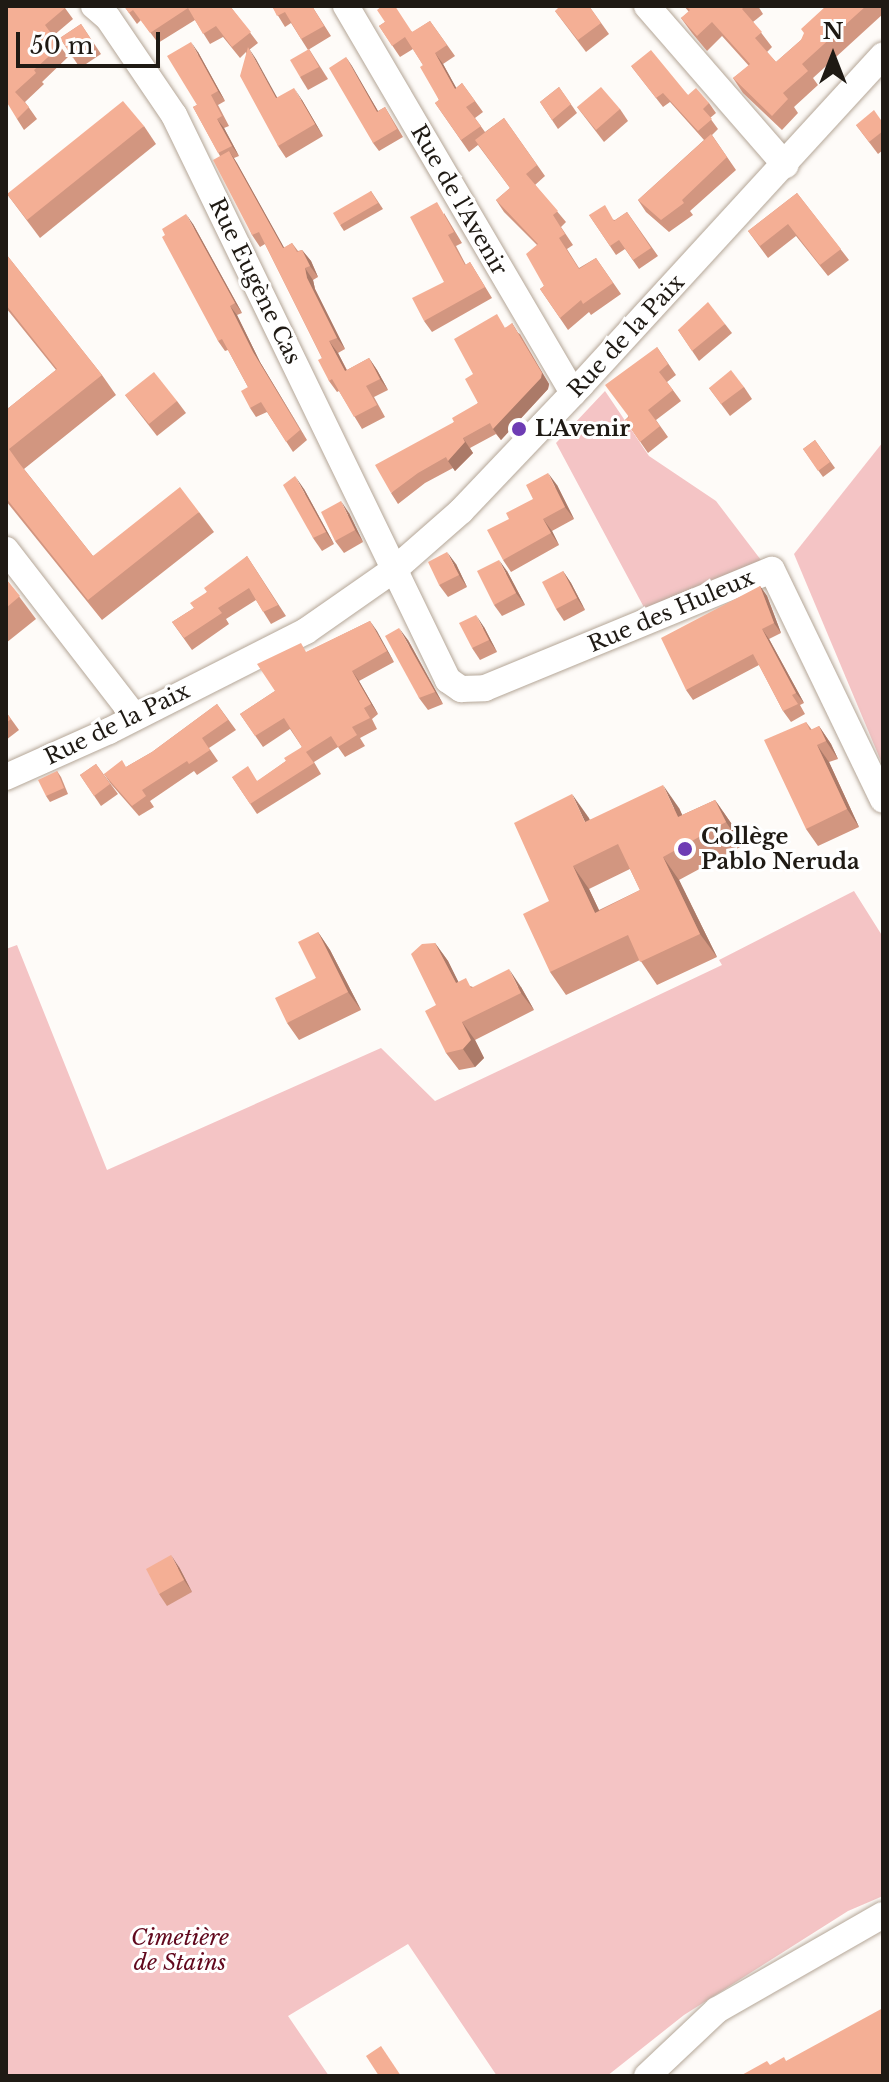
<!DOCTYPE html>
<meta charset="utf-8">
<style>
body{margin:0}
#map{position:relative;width:889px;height:2082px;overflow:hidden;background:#fefbf8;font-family:"Libre Baskerville",serif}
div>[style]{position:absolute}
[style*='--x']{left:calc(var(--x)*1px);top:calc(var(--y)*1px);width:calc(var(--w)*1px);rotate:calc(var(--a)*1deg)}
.green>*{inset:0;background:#f4c4c5}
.roads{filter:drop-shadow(0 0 2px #b4a697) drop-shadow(0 0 2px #b4a697)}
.minor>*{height:26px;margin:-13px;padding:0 13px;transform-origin:13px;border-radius:13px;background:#fff}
.wall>*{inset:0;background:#d29680}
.shaded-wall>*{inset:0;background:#ab7a68}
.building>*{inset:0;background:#f4af95}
.dots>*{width:22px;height:22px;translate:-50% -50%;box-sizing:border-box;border:4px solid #fff;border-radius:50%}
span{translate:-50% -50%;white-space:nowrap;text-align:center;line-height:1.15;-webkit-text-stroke:6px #fff;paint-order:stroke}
.street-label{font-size:22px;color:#1f1a14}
.poi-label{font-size:22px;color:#1f1a14;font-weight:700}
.left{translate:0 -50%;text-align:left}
.park-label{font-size:22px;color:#61081d;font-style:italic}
.frame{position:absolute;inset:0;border:8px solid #1f1a14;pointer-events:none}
.north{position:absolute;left:793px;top:16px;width:80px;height:80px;-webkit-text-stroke:6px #fff;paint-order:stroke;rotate:0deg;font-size:22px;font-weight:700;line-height:32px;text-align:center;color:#1f1a14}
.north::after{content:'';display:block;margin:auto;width:28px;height:36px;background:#1f1a14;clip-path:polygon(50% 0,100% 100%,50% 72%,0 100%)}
.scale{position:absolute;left:16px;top:32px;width:144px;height:36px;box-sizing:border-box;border:4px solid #1f1a14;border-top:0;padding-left:10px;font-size:24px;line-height:28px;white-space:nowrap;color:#1f1a14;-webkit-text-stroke:6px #fff;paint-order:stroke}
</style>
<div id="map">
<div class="green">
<i style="clip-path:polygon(605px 391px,649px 456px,716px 501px,764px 564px,647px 613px,556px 443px)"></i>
<i style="clip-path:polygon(883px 442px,883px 766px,794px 554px)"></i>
<i style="clip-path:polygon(854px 891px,883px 937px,883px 1896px,848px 1911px,684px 2015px,607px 2076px,497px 2076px,408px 1944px,288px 2016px,329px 2076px,6px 2076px,6px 949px,17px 945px,107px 1170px,381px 1048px,435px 1101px,722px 965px,719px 960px)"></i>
</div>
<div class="roads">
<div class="minor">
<i style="--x:94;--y:6;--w:18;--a:41"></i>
<i style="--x:108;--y:18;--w:117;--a:55.8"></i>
<i style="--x:174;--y:115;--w:628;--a:64.13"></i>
<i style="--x:448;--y:680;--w:16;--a:35"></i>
<i style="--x:461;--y:689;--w:24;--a:-2"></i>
<i style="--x:485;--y:688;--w:310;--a:-22.4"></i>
<i style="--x:772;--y:570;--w:255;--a:64.2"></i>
<i style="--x:346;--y:6;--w:449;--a:59.6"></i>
<i style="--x:647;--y:6;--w:211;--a:49"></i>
<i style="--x:6;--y:550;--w:211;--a:52.3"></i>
<i style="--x:6;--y:777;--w:113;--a:-24.1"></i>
<i style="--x:109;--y:731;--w:221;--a:-26.9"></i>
<i style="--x:306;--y:631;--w:108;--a:-34.9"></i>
<i style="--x:395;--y:569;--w:88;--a:-41.3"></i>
<i style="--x:461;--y:511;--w:174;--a:-46.4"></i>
<i style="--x:581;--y:385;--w:447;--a:-47.5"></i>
<i style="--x:647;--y:2076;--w:96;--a:-43.3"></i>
<i style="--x:717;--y:2010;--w:191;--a:-29.8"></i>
</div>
</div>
<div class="wall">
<i style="clip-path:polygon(6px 6px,65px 8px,73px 19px,53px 36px,68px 57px,42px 82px,44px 84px,25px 102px,37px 119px,24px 130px,17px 119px)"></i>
<i style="clip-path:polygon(124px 6px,230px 6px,258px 43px,249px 50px,277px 98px,302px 100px,323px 136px,286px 158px,278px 146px,246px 52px,240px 58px,223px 37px,210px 44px,195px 20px,158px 43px,141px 20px,137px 24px)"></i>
<i style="clip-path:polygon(272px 6px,312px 6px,331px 36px,308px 50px,291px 23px,285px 27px)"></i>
<i style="clip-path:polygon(589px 6px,609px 34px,586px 52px,555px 11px)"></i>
<i style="clip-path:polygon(684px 6px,758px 6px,763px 14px,753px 22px,772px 47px,767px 52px,776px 62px,801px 40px,826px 6px,883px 6px,883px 14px,813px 78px,818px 85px,794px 107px,798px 113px,782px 130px,743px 93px,733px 78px,749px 66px,722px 36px,707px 51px,692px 33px,681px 18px,689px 12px)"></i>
<i style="clip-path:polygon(430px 21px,455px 56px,443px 64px,456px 88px,462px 83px,483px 112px,475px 118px,485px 132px,504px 118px,545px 176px,535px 185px,566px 222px,561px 227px,573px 245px,567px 249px,579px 268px,596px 258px,621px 294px,591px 315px,589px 312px,568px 330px,540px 289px,544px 286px,537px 245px,504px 212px,496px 200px,510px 188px,478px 145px,469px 152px,435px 103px,439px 100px,423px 65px,413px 49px,400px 57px,379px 26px,385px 22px,413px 32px)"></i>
<i style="clip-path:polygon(81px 24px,101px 54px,80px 68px,60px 38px)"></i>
<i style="clip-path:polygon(309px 49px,328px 79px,308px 90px,300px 77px)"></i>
<i style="clip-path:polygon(198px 52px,225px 101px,218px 105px,229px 126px,224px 128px,239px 156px,234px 158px,284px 248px,292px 243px,298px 251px,302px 250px,311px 261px,318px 277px,313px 280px,315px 289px,345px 349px,338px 353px,347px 370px,369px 358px,377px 370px,388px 390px,374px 397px,385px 417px,362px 429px,339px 391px,337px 392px,329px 381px,322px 358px,265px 244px,260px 247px,252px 235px,220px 156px,193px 107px,197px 105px)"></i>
<i style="clip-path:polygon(346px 57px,378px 111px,385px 107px,403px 137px,379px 151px,373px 143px)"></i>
<i style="clip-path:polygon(631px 66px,688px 95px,709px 103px,716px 113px,710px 118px,718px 129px,712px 135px,736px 170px,690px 211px,693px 215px,669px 232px,646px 212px,638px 200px,704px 140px,670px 102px,663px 107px)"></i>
<i style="clip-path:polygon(559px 87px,577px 113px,558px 129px,540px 102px)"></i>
<i style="clip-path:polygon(577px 107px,620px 109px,628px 121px,604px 142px)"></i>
<i style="clip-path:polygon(883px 123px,883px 150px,878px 154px,856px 125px)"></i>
<i style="clip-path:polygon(144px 126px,156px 144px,40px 238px,7px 194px)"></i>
<i style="clip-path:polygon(371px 191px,383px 209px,344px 231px,340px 225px)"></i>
<i style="clip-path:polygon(797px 193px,849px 260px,828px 276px,796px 236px,768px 258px,748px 231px)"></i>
<i style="clip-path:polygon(627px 212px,658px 256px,639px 269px,625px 249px,616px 255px,589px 215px,615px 220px)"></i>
<i style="clip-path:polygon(444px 213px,462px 243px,456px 246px,466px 265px,470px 262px,492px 298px,432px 332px,424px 321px,444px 282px)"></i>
<i style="clip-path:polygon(193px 224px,242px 313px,237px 315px,260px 362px,307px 440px,293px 452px,267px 412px,256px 417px,250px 408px,248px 387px,228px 350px,225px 351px,218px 341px)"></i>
<i style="clip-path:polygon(6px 254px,102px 375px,116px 395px,24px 469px,93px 556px,199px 512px,214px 532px,102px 620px,6px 501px,6px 410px,56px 370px,6px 308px)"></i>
<i style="clip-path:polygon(725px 324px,732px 333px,699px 361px,678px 330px)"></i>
<i style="clip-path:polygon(506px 327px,520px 334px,549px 384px,548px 389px,501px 440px,496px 434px,470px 448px,473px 453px,455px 471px,453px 468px,425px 483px,398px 504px,391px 493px,454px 422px,478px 403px,473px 374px)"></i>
<i style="clip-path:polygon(657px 347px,676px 375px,667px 382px,681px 401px,656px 420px,668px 437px,648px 453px,625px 420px,628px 417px)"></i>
<i style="clip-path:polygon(744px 387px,752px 399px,730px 416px,709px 388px)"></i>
<i style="clip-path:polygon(125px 395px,177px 401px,186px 413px,157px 436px)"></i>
<i style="clip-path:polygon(815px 440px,835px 468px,823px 477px,803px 449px)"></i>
<i style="clip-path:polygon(557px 485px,574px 519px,552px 531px,559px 545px,511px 572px,503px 560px)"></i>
<i style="clip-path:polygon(304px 489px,334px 544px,322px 551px,313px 538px)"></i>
<i style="clip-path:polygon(349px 513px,363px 542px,344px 553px,335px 541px)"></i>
<i style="clip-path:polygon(247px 556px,286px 616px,271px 624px,256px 600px,226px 619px,229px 624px,192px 650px,172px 622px,194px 608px,207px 592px)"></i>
<i style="clip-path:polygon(456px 564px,467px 587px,448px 597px,439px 585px)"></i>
<i style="clip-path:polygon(507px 571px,525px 605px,502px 616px,494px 605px)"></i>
<i style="clip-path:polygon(563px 571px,571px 583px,585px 610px,564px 621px,556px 609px)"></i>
<i style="clip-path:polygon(6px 579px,36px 619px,6px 643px)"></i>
<i style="clip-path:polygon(760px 586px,767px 596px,781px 633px,769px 639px,804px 703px,800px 705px,805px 714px,791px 722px,783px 711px,759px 665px,693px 700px,686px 690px)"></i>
<i style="clip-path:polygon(370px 621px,394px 662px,359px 681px,378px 714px,372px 719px,377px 729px,360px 738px,365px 746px,345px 757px,338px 747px,314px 762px,321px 774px,257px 814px,232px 777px,258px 781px,286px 761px,302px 747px,290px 729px,263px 747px,240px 714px,275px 691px,307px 652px)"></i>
<i style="clip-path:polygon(484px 627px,497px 652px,480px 660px,472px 648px)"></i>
<i style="clip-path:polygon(408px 640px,443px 704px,428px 710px,419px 698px)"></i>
<i style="clip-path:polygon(217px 704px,236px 730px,209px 748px,218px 761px,197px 775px,194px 771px,150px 801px,154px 807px,139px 816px,111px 784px,104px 774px,126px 767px,152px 752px)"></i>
<i style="clip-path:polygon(6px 712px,19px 730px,6px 740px)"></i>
<i style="clip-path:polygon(806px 722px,812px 730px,819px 726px,831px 744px,838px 759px,829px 762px,859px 827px,818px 846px,806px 829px)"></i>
<i style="clip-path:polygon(96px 764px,118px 794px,101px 806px,80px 775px)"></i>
<i style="clip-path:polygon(57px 771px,61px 777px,68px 794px,50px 802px,46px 796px)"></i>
<i style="clip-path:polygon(evenodd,715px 800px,731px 823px,742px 846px,679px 880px,717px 957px,657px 985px,640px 960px,566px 995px,550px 972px,549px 901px,589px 820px,679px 808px,682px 815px,715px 800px,630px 869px,640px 890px,599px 910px,589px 889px,630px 869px)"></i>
<i style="clip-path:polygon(318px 932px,330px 950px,361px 1010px,299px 1040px,287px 1023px,316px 978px)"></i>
<i style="clip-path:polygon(435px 943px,448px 961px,458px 982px,473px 987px,521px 987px,534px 1010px,475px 1040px,484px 1058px,475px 1067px,459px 1070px,446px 1053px,436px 1005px)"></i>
<i style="clip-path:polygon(179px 1567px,192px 1592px,167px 1606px,159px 1594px)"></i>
</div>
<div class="shaded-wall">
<i style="clip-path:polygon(191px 42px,198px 52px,225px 101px,218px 91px)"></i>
<i style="clip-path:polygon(248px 47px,256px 59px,284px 110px,276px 98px)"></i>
<i style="clip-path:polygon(435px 53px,443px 64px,463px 100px,455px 89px)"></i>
<i style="clip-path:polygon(346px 57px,352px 66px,383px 120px,377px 112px)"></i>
<i style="clip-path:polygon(294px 88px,302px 100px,323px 136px,315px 124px)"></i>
<i style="clip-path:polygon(217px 119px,224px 128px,239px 156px,232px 146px)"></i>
<i style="clip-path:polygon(229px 151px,237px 163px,291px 260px,283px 248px)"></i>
<i style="clip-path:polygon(186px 214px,193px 224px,242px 313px,235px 303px)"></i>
<i style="clip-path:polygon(302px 250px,311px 261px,318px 277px,310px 266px)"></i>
<i style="clip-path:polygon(305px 268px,313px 280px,315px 289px,345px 349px,337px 338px,307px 278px)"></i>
<i style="clip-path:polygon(230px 306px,237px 315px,260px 362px,307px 440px,253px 352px)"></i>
<i style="clip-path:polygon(512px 323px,549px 384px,548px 389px,501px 440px,493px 429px)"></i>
<i style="clip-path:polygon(329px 341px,338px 353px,353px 383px,345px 371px)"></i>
<i style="clip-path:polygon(369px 358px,377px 370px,388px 390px,380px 379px)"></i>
<i style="clip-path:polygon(463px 438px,473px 453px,455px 471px,448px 461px)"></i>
<i style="clip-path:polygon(548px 473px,557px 485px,574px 519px,565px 507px)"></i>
<i style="clip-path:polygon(295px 476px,304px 489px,334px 544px,326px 532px)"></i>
<i style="clip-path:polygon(341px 501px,349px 513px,363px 542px,355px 530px)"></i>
<i style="clip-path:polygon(543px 519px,552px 531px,559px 545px,551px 533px)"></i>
<i style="clip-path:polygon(447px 552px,456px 564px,467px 587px,459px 575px)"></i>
<i style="clip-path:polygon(499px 560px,507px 571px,525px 605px,516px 593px)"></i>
<i style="clip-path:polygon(563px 571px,571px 583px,585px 610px,577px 598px)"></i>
<i style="clip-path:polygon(760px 586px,767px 596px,781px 633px,774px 623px)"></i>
<i style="clip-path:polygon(476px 615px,484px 627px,497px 652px,489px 640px)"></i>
<i style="clip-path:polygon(370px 621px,377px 631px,394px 662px,387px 651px)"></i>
<i style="clip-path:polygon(399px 628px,408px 640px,443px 704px,435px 692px)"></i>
<i style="clip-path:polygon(762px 629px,769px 639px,804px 703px,796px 693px)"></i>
<i style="clip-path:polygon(352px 671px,359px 681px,378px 714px,371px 704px)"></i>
<i style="clip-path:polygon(819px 726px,831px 744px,838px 759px,826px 741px)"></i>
<i style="clip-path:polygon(817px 745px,829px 762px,859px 827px,847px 809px)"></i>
<i style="clip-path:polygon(663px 785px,679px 808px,694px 840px,678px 817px)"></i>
<i style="clip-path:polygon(572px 794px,589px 818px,601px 845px,585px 822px)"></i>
<i style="clip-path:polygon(715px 800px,731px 823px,742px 846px,726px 822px)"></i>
<i style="clip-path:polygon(663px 857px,679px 880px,717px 957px,700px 934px)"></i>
<i style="clip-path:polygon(573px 866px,589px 889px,611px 936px,595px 913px)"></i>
<i style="clip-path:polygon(318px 932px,330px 950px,361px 1010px,348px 992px)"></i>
<i style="clip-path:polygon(435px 943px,448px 961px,468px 1001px,456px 983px)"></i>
<i style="clip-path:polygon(509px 969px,521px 987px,534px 1010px,521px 993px)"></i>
<i style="clip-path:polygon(462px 1022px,475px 1040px,484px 1058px,475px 1067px,463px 1049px)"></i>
<i style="clip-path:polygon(171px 1555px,179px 1567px,192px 1592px,184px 1580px)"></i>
</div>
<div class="building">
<i style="clip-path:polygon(6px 6px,63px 6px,65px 8px,45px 25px,60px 46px,34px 70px,36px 73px,15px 92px,29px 107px,17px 119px,6px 101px)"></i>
<i style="clip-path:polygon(124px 6px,230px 6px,251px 32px,232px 47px,216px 26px,203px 34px,188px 8px,150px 33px,133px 10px,129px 13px)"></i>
<i style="clip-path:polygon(272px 6px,312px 6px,324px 26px,301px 39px,285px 12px,277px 16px)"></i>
<i style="clip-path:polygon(382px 6px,395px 6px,412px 32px,430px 21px,447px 45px,435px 53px,455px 89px,462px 83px,475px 101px,466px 107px,481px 126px,461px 140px,435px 103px,439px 100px,420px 67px,423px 65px,405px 37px,392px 46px,379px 26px,385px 22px,377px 10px)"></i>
<i style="clip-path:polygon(560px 6px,589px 6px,601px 23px,578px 40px,555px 11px)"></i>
<i style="clip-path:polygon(686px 6px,745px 6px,742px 9px,762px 32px,755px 38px,776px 62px,801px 40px,804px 33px,801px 29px,826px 6px,866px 6px,802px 64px,808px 71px,783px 93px,788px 99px,772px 116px,733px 78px,750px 64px,712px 22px,697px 36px,681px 18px,690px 10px)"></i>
<i style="clip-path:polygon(81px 24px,94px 44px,73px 58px,60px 38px)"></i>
<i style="clip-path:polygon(191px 42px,218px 91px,211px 95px,222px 116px,217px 119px,232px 146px,218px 153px,193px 107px,197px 105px,167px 56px)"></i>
<i style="clip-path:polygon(248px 47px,276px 98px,294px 88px,315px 124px,278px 146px,240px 76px)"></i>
<i style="clip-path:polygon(309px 49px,319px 67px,300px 77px,290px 60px)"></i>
<i style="clip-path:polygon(651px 50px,688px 95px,696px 88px,709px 103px,703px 109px,712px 119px,698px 131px,663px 93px,656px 98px,631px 66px)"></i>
<i style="clip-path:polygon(346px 57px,377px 112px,385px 107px,397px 129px,373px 143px,329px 68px)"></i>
<i style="clip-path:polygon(559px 87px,571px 104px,552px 120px,540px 102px)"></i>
<i style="clip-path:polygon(601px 87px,620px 109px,596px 130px,577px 107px)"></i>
<i style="clip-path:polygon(123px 101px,144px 126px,27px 220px,7px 194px)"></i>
<i style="clip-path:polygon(874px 110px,883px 123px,883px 131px,869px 142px,856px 125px)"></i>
<i style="clip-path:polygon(504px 118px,537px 165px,526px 174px,558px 211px,553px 215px,565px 234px,559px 238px,579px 269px,596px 258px,613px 283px,583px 304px,581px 300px,560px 318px,540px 289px,544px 286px,526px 254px,538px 244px,496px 200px,510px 188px,475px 140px)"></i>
<i style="clip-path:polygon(711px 134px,727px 157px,682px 200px,684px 203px,661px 220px,638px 200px)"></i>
<i style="clip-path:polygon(229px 151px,283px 248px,292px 243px,297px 252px,302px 250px,310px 266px,305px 268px,307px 278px,337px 338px,329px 341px,345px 371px,369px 358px,380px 379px,366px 386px,377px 405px,354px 417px,332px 379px,329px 381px,318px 360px,322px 358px,259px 232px,252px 235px,213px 160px)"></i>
<i style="clip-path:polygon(371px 191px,378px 203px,340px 225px,333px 213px)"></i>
<i style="clip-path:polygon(797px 193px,841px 249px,820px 265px,788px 224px,760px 246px,748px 231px)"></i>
<i style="clip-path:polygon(437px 202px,454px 232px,448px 235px,465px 265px,470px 262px,485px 287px,424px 321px,412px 298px,444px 282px,410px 217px)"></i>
<i style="clip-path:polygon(605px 205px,614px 221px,627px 212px,651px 248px,633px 260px,619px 240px,610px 246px,589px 215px)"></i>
<i style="clip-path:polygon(186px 214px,235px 303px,230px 306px,253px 352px,300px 430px,286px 442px,261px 402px,250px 408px,241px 391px,248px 387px,222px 339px,218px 341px,162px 237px,165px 235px,162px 229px)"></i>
<i style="clip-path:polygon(6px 254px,102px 375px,9px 449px,19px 463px,93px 556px,180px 487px,199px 512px,88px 600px,6px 498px,6px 410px,57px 369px,6px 305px)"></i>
<i style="clip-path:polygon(708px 302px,725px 324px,692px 351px,678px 330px)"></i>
<i style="clip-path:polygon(497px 314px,505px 328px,512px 323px,542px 373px,541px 378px,493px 429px,490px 423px,463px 438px,465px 442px,448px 461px,446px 457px,418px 473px,391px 493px,375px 465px,454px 422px,452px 418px,478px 403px,465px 379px,473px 374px,454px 339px)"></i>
<i style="clip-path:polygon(657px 347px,668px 364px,659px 372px,673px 390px,648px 410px,660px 426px,640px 442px,625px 420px,629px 417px,605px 385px)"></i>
<i style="clip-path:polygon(731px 370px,744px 387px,721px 404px,709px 388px)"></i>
<i style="clip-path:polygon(154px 372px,177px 401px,149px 424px,125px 395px)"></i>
<i style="clip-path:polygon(815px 440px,830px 462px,818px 471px,803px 449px)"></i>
<i style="clip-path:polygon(548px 473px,565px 507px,543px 519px,551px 533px,503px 560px,487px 530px,509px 519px,506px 513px,533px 499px,526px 485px)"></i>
<i style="clip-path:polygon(295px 476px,326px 532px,313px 538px,283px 485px)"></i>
<i style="clip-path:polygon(341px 501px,355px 530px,335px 541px,321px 512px)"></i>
<i style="clip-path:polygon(447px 552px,459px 575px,439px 585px,428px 562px)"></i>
<i style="clip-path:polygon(247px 556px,278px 605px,263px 612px,249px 588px,218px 608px,222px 613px,184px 638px,172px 622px,194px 608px,190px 603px,207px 592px,204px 588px)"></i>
<i style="clip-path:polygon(499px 560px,516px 593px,494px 605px,477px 571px)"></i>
<i style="clip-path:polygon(563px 571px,577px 598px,556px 609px,542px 582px)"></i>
<i style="clip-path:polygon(6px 579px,20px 596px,6px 608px)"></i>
<i style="clip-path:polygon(760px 586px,774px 623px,762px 629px,796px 693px,792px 695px,798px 704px,783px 711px,753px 654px,686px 690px,661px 638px)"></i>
<i style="clip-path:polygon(476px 615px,489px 640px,472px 648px,459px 623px)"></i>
<i style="clip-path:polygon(370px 621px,387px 651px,352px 671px,371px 704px,364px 708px,370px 718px,352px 727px,357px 735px,338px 747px,331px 736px,306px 752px,314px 763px,250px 804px,232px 777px,248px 766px,257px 781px,286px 761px,284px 758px,302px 747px,284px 718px,255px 736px,240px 714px,275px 691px,257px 664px,301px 643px,306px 652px)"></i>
<i style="clip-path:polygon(399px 628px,435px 692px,419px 698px,385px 636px)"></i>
<i style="clip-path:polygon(217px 704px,228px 720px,202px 738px,210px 750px,189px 764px,187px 761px,142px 790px,146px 796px,132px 806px,104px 774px,122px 760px,126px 767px,152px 752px)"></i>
<i style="clip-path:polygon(6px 712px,11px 719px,6px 723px)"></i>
<i style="clip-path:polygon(806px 722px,810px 730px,819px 726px,826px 741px,817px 745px,847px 809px,806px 829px,764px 740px)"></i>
<i style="clip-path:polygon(96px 764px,110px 784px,94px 796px,80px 775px)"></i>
<i style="clip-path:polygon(57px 771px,64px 788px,46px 796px,38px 780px)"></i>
<i style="clip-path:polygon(evenodd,663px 785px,678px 817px,715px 800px,726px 822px,663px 857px,700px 934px,640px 962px,628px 935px,550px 972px,523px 914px,549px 901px,514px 823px,572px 794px,585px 822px,663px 785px,618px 844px,640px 890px,595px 913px,573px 866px,618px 844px)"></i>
<i style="clip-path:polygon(318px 932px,348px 992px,287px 1023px,275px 998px,316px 978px,298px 942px)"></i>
<i style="clip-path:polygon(435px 943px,456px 983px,466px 978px,471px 988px,509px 969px,521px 993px,462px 1022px,471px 1040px,463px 1049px,446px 1053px,425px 1011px,436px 1005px,411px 954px,422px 944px)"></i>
<i style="clip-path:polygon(171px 1555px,184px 1580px,159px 1594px,146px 1569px)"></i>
<i style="clip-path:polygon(883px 2008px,883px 2076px,740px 2076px,767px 2061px,770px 2065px,784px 2057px,786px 2061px)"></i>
<i style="clip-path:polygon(381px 2046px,401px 2076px,379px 2076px,366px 2056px)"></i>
</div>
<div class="dots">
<i style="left:519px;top:429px;background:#6e3cb4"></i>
<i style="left:685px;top:849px;background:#6e3cb4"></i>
</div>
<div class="street-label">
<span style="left:459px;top:200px;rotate:60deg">Rue de l'Avenir</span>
<span style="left:255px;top:281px;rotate:64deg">Rue Eugène Cas</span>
<span style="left:626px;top:336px;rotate:-47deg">Rue de la Paix</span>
<span style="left:671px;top:611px;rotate:-23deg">Rue des Huleux</span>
<span style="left:117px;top:724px;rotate:-26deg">Rue de la Paix</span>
</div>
<div class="poi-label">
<span class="left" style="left:535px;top:429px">L'Avenir</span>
<span class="left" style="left:701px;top:849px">Collège<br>Pablo Neruda</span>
</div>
<div class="park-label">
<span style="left:180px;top:1950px">Cimetière<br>de Stains</span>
</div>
<div class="frame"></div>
<div class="north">N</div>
<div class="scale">50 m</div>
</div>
